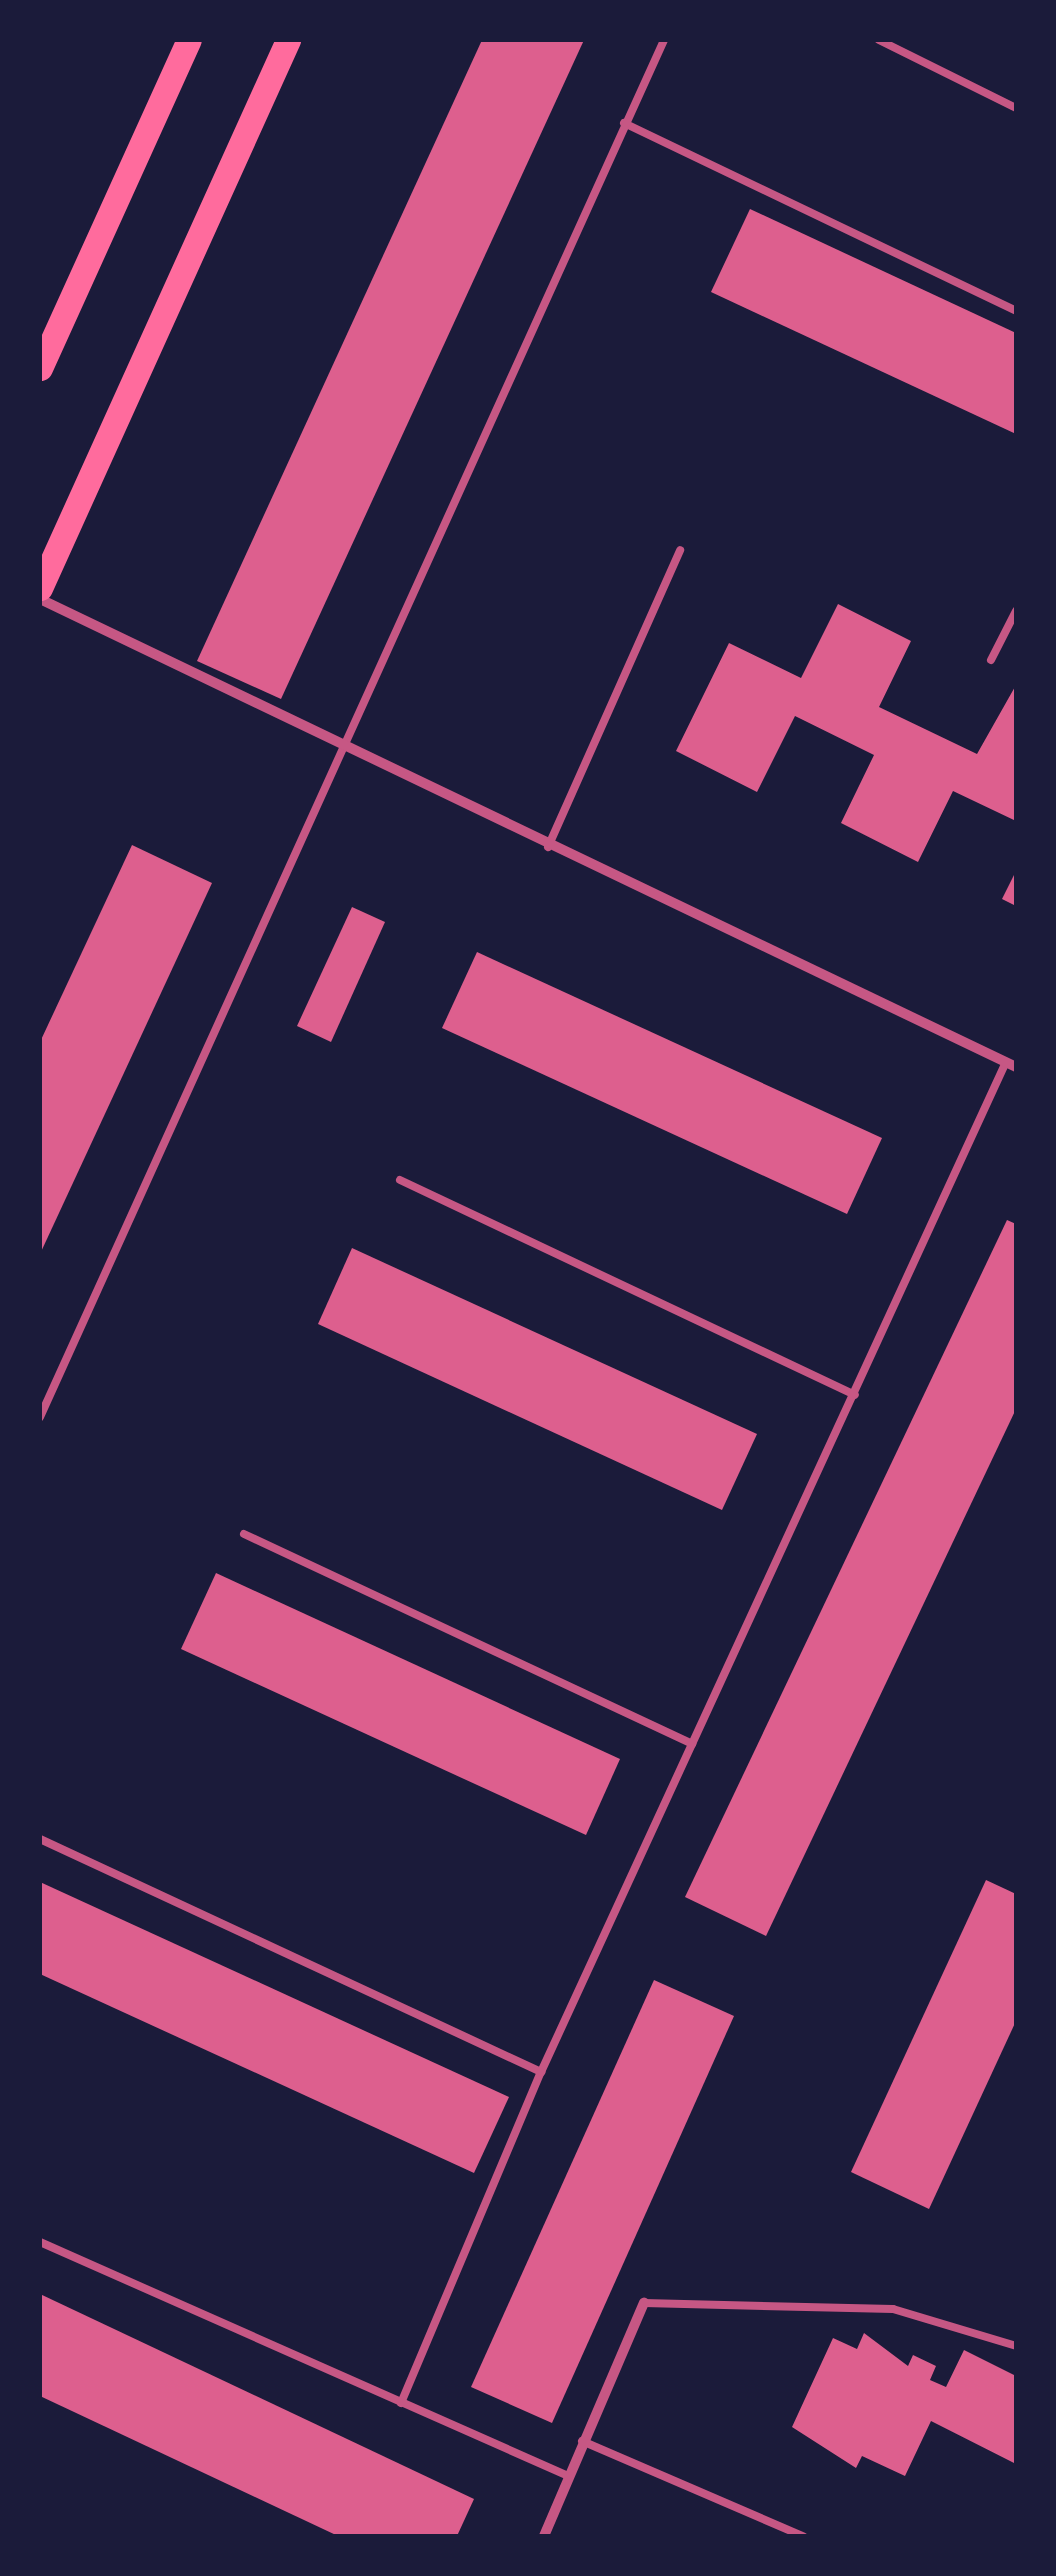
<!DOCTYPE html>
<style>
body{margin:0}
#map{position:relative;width:1056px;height:2576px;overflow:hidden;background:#1b1b3a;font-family:Commissioner,sans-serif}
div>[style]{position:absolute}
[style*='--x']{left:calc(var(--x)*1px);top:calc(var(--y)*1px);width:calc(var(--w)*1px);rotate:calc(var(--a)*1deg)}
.building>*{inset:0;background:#dd5f8e}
.service>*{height:8px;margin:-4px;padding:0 4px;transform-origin:4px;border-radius:4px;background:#c65784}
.minor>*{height:10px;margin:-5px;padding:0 5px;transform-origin:5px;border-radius:5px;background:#c65784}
.primary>*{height:25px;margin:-12.5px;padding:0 12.5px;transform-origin:12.5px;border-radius:12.5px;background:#ff6b9d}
span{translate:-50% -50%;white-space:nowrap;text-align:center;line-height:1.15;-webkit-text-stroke:9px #1b1b3a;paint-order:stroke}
.frame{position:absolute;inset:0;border:42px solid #1b1b3a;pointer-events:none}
</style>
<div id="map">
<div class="building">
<i style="clip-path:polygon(482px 40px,584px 40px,281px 699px,197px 661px)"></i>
<i style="clip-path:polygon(750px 209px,1016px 333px,1016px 434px,711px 292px)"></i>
<i style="clip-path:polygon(838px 604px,911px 641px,879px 707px,977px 754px,1016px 685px,1016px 821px,953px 791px,918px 862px,841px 823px,874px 755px,795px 716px,757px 792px,676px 751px,729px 643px,801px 678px)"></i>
<i style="clip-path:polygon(132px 845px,212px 883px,40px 1254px,40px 1042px)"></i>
<i style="clip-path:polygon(1016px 871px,1016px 906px,1002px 899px)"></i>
<i style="clip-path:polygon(352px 907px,385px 922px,331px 1042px,297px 1026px)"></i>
<i style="clip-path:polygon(477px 952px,882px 1138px,847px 1214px,442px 1028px)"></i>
<i style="clip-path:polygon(1007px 1220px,1016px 1224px,1016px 1409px,766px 1936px,685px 1897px)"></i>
<i style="clip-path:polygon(352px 1248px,757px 1434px,722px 1510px,318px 1324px)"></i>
<i style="clip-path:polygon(216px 1573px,620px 1759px,586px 1835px,181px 1649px)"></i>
<i style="clip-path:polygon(986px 1880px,1016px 1894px,1016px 2021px,929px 2209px,851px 2172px)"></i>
<i style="clip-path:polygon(40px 1882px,509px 2097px,474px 2173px,40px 1974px)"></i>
<i style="clip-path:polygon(654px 1980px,734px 2016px,552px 2423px,471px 2387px)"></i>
<i style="clip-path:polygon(40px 2294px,474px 2499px,457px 2536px,338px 2536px,40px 2396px)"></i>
<i style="clip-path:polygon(864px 2333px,908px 2366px,913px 2355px,936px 2366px,930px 2380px,946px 2387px,964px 2350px,1016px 2376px,1016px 2464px,931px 2421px,905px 2476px,862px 2456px,856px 2468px,792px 2427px,833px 2338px,857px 2349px)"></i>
</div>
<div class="service">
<i style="--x:879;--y:40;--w:153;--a:26.4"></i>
<i style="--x:624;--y:123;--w:435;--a:25.6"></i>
<i style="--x:991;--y:660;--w:55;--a:-63"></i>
<i style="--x:548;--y:847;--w:325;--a:-66"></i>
<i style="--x:400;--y:1180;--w:503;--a:25.29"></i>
<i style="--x:40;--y:1417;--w:1512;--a:-65.62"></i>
<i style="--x:244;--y:1534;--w:495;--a:25.1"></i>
<i style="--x:40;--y:1839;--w:553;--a:24.94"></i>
<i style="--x:40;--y:2242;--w:575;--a:23.89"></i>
<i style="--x:644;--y:2303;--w:249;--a:1.4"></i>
<i style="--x:893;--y:2309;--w:128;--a:16.7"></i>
<i style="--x:401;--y:2403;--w:359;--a:-67.1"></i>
<i style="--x:541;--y:2072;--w:1112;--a:-65.28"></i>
<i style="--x:582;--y:2441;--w:241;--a:23.3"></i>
</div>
<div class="minor">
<i style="--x:40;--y:599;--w:1082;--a:25.62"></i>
<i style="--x:544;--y:2536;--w:254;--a:-66.8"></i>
</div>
<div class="primary">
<i style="--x:40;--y:368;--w:360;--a:-65.6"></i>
<i style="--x:40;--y:588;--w:602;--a:-65.65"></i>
</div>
<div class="frame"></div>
</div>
